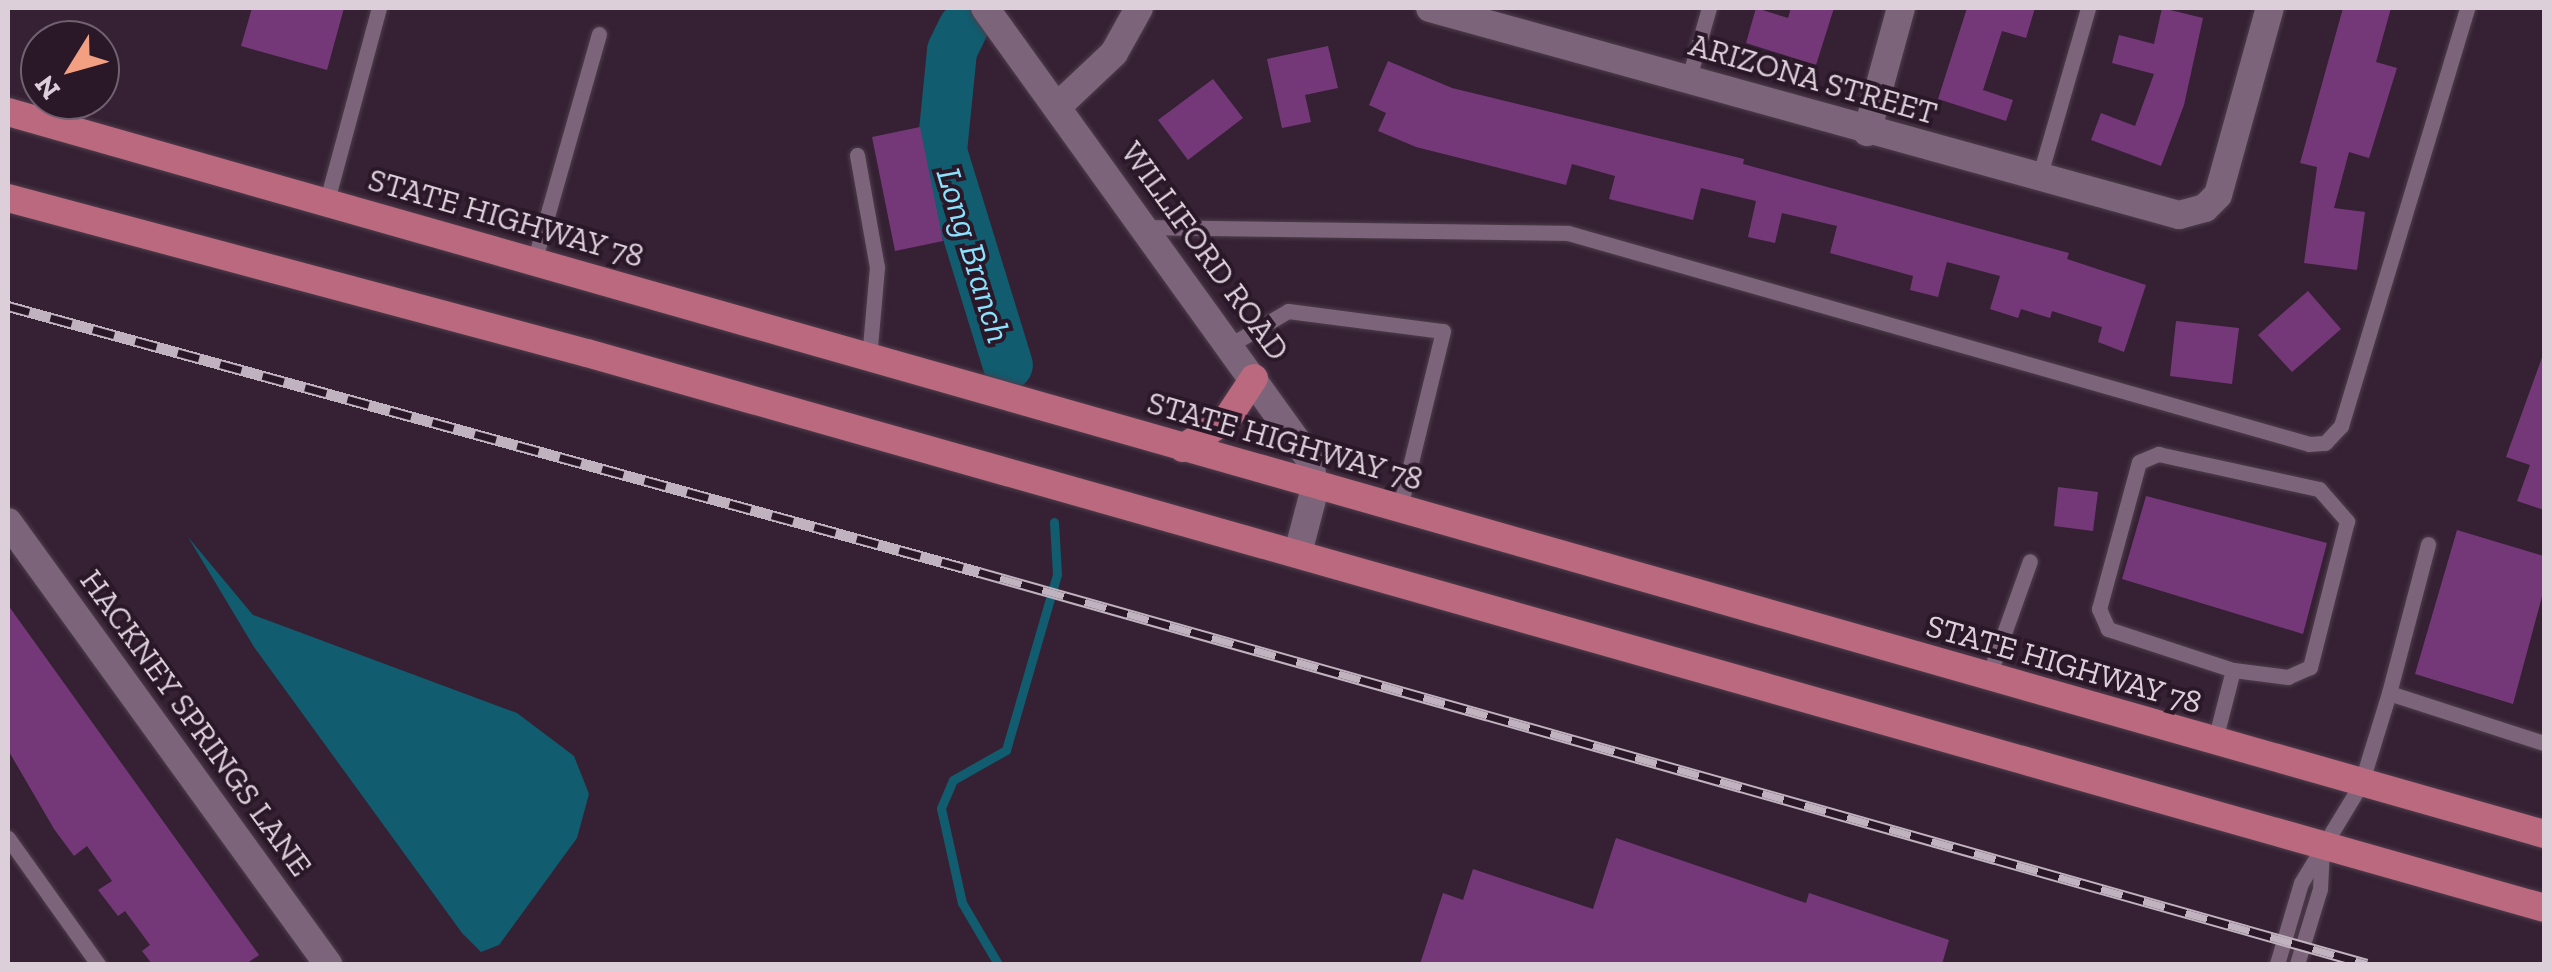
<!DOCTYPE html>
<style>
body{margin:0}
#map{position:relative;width:2552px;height:972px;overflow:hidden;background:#352133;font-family:"Zilla Slab",serif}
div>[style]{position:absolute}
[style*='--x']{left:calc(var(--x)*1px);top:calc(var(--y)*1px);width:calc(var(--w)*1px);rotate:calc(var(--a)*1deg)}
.water>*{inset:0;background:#115c6e}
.stream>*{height:9px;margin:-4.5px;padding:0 4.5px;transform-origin:4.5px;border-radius:4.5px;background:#115c6e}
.river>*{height:50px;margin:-25px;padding:0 25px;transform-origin:25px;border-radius:25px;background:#115c6e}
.building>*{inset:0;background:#743879}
.roads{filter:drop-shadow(0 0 2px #4e3d4c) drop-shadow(0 0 2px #4e3d4c)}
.service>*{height:15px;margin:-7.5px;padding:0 7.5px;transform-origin:7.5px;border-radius:7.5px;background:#7c657a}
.minor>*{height:28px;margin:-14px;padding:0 14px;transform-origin:14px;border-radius:14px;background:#7c657a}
.tertiary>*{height:28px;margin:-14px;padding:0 14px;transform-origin:14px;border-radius:14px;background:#7c657a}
.primary>*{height:28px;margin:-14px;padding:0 14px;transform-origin:14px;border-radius:14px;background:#ba697e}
.rail>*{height:11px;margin-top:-5.5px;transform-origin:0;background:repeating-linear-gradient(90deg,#2a1829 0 22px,#c0b2be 0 44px);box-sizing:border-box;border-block:2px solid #c0b2be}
span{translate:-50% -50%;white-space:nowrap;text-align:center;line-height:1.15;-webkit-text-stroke:8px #2a1829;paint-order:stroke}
.street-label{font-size:32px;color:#dccfda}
.water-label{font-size:35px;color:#8ae2fc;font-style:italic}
.frame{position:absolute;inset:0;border:10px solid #dccfda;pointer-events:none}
.north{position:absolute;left:20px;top:20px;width:100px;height:100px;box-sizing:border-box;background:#2a1829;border:2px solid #716170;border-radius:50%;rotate:233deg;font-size:28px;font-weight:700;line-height:40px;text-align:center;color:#dccfda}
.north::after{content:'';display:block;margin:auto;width:35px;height:45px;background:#f2a081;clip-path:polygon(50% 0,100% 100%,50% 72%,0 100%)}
</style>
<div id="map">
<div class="water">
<i style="clip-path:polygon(188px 537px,253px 615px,517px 713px,574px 756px,589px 794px,577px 838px,499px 945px,481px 952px,462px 933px,254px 647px)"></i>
</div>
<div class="stream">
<i style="--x:998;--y:964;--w:71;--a:-120.5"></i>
<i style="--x:962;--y:903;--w:97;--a:-102.5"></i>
<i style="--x:941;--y:808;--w:30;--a:-67"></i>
<i style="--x:953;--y:780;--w:61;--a:-29.5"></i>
<i style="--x:1006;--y:750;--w:183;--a:-73.8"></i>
<i style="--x:1057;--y:574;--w:52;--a:-93.3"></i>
</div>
<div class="river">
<i style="--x:963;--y:28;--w:25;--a:116"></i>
<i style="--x:952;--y:51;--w:100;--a:95.7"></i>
<i style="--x:942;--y:151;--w:224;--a:72.9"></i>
</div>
<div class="building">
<i style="clip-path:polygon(252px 8px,344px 8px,327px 70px,241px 46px)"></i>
<i style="clip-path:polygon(1756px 8px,1788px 18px,1791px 8px,1834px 8px,1816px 65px,1746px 43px)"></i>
<i style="clip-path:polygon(1967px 8px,2035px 8px,2026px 38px,2002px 31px,1983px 90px,2013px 100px,2006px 121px,1938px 99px)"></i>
<i style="clip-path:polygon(2162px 8px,2203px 18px,2184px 105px,2161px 166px,2091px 140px,2101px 113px,2135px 126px,2154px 74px,2112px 63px,2119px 35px,2154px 44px)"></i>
<i style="clip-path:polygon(2343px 8px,2391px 8px,2376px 62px,2397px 68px,2369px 158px,2349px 152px,2334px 208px,2365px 212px,2357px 270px,2304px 263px,2317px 167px,2300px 163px)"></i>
<i style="clip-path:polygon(1328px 46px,1338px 88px,1305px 95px,1311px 122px,1282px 128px,1267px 59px)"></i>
<i style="clip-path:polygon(1388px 61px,1452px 88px,1744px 159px,1743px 164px,2069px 253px,2067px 259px,2146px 285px,2124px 352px,2098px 342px,2102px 327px,2052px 311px,2050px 318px,2021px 309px,2018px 318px,1990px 309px,2000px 276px,1947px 262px,1938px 297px,1910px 290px,1913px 276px,1830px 253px,1837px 226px,1782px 213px,1775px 243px,1748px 237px,1756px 201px,1701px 188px,1693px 220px,1609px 199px,1615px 176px,1572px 164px,1566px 185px,1416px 147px,1378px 131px,1386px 113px,1369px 105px)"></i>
<i style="clip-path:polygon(1213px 79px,1243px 118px,1188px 160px,1158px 120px)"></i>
<i style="clip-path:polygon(920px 127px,943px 241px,895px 251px,872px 137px)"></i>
<i style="clip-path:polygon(2308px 291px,2341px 329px,2292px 372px,2258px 335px)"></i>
<i style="clip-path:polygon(2176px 321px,2239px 328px,2232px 384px,2170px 376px)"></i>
<i style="clip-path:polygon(2544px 352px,2544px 510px,2517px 501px,2530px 465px,2506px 457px)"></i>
<i style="clip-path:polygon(2058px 487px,2098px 492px,2093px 531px,2054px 526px)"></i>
<i style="clip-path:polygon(2146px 496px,2327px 543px,2303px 634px,2122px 579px)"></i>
<i style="clip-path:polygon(2457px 530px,2544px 556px,2544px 589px,2513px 704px,2415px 674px)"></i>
<i style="clip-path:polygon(8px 605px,259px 955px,246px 964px,152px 964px,142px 951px,150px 945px,125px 911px,118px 916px,98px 890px,112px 881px,87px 846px,74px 856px,54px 829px,8px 750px)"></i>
<i style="clip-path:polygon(1616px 838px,1806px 903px,1809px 893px,1949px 940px,1942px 964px,1420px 964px,1443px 893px,1463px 900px,1473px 869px,1593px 909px)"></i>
</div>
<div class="roads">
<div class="service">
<i style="--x:1688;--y:81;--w:76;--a:-74"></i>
<i style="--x:857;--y:155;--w:114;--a:79.9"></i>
<i style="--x:877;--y:267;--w:91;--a:95"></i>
<i style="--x:2039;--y:178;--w:177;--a:-73.9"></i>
<i style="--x:326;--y:204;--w:203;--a:-74.9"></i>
<i style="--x:1145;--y:227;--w:423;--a:0.8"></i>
<i style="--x:1568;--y:233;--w:770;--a:15.89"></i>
<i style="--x:2309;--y:444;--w:16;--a:-4"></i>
<i style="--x:2325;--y:443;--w:23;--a:-47"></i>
<i style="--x:2341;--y:426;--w:437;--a:-73.2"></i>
<i style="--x:534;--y:262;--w:237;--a:-74.1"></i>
<i style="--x:1230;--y:345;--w:67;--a:-30.4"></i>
<i style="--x:1288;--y:311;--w:156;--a:7.4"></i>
<i style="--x:1443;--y:331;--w:185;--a:103.7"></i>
<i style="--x:1988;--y:678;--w:124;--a:-70.3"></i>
<i style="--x:2389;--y:693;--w:154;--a:-75.3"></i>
<i style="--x:2214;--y:744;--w:76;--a:-75.6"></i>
<i style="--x:2233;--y:670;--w:132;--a:-161.8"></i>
<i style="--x:2108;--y:629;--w:22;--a:-114"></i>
<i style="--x:2099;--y:609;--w:152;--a:-74.8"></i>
<i style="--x:2139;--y:462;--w:21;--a:-23"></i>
<i style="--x:2158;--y:454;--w:165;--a:12.3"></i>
<i style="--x:2319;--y:489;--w:43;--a:48.8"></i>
<i style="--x:2347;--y:521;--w:151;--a:104.2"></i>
<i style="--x:2310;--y:667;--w:24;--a:156"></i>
<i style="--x:2288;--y:677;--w:55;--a:-172.7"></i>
<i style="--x:8;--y:838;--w:155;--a:54.5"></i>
<i style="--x:2277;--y:964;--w:84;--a:-73.5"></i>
<i style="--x:2301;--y:883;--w:116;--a:-58.8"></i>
<i style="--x:2361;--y:784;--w:95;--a:-72.9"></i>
<i style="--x:2389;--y:693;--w:163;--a:17.9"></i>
<i style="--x:2297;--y:964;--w:78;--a:-73"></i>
<i style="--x:2320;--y:889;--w:41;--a:-87.2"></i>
</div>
<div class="minor">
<i style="--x:1430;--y:8;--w:777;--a:15.45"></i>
<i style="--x:2179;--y:215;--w:27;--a:-15"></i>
<i style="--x:2205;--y:208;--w:18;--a:-45"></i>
<i style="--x:2218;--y:195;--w:194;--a:-74.5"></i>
<i style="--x:1058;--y:106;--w:77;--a:-43.4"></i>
<i style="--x:1114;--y:53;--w:51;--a:-60.9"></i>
<i style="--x:1867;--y:132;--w:129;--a:-74.7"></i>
<i style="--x:8;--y:522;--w:546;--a:54.1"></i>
</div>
<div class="tertiary">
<i style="--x:985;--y:8;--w:555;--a:54.25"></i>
<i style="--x:1309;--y:458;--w:31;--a:79"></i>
<i style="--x:1315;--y:488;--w:67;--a:104.7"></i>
</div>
<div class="primary">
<i style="--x:8;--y:112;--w:2637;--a:15.89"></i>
<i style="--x:8;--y:198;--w:599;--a:14.99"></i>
<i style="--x:587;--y:353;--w:2034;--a:15.83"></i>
<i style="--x:1183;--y:448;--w:53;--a:-33.4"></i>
<i style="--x:1227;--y:419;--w:49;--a:-56.6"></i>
</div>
</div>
<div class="rail">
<i style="--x:8;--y:306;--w:1007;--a:15.32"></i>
<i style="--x:979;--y:572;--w:1442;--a:15.77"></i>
</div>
<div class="street-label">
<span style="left:1813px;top:79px;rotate:16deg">ARIZONA STREET</span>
<span style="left:506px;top:218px;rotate:16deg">STATE HIGHWAY 78</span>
<span style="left:1205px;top:251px;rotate:54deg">WILLIFORD ROAD</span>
<span style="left:1285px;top:441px;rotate:16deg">STATE HIGHWAY 78</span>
<span style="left:2064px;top:664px;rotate:16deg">STATE HIGHWAY 78</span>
<span style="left:196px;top:723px;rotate:54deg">HACKNEY SPRINGS LANE</span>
</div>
<div class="water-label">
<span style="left:974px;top:255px;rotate:73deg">Long Branch</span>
</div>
<div class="frame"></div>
<div class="north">N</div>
</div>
